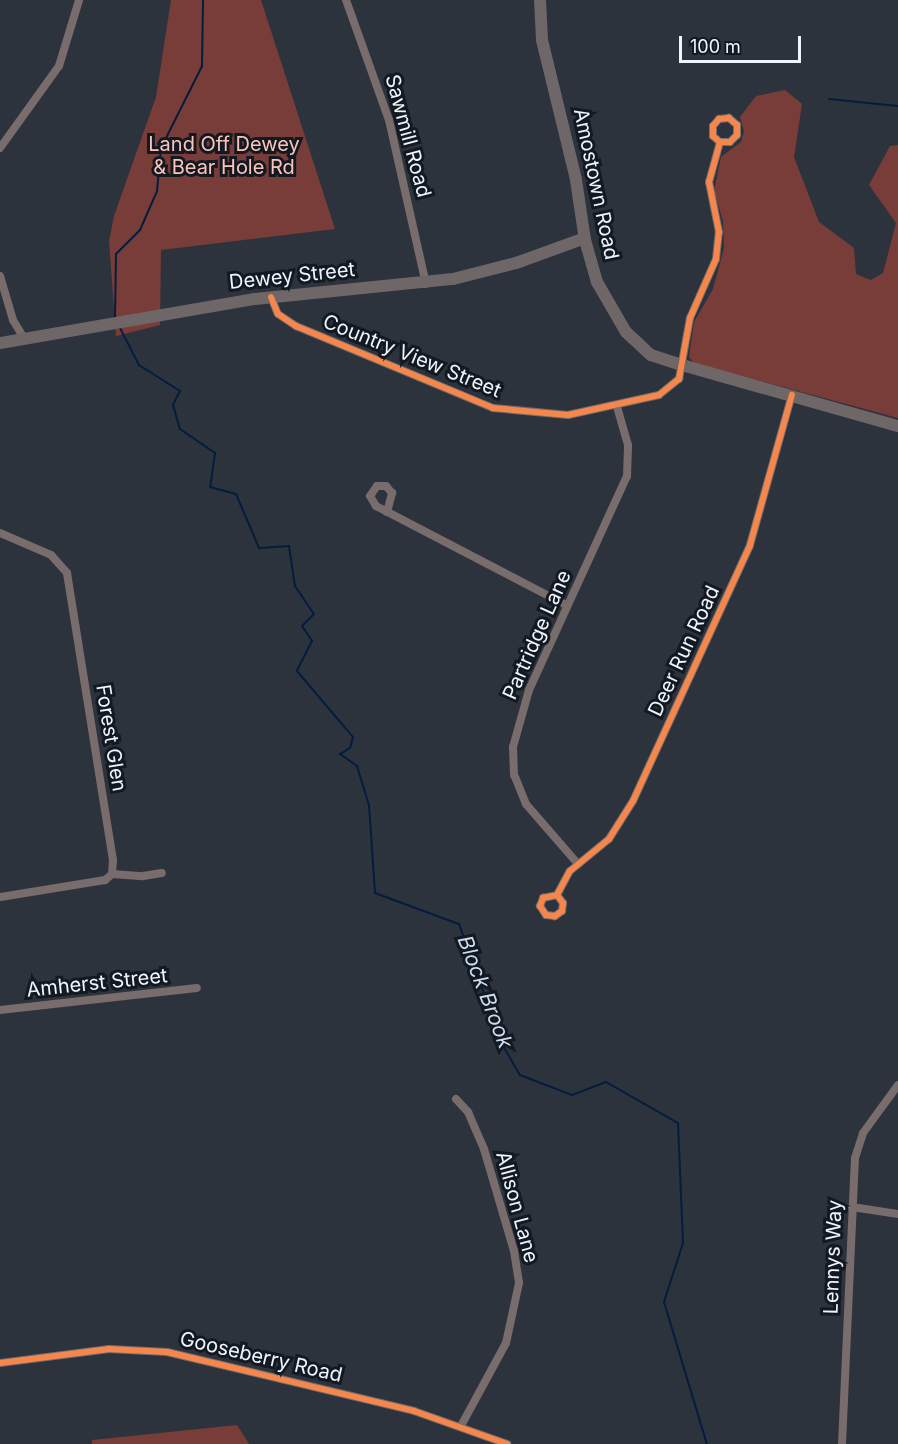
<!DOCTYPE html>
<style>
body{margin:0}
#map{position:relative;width:898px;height:1444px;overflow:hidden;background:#2c333c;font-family:Inter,sans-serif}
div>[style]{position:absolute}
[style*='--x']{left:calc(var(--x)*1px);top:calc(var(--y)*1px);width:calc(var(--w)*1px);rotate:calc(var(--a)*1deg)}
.green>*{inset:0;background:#793d39}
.stream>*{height:2px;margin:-1px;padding:0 1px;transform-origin:1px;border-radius:1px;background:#041c3e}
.street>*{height:8px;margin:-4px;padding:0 4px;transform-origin:4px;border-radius:4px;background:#786c6c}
.secondary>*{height:12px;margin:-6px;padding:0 6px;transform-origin:6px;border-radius:6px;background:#6f6667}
.cycleway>*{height:6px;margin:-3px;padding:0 3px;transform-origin:3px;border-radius:3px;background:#f5874c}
span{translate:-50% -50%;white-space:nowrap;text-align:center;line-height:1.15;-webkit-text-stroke:6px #131921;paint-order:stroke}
.street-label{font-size:20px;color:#eef5fe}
.park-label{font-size:20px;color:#fac4bc}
.water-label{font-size:21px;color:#ccdbee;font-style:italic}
.scale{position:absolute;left:679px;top:36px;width:122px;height:27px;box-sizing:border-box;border:3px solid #eef5fe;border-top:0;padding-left:8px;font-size:18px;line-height:21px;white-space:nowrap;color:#eef5fe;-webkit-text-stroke:4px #131921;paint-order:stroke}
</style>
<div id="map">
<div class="green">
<i style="clip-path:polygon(171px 0,261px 0,335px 229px,161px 250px,160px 325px,116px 336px,109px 241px,114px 216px,156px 97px)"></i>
<i style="clip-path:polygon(785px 90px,802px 104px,794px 157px,819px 222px,854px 248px,856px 274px,871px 280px,883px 273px,896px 223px,869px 185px,890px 146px,898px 145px,898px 418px,694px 363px,689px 357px,694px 322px,713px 289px,724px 248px,723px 221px,714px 191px,721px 157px,741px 142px,744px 131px,740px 117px,756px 96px)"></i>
<i style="clip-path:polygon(237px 1425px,249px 1444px,92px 1444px,92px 1440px)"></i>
</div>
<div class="stream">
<i style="--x:829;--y:99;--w:69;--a:5.8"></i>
<i style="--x:115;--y:318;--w:64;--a:-89.1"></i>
<i style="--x:116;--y:254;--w:34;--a:-45"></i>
<i style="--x:140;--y:230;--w:43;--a:-66.4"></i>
<i style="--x:157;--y:191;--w:43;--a:-84.7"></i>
<i style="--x:161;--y:148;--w:92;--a:-63.4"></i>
<i style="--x:202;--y:66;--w:66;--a:-89.1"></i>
<i style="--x:119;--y:326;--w:44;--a:62.9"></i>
<i style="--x:139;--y:365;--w:49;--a:32.4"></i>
<i style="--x:180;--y:391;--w:16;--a:117"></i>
<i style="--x:173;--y:405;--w:25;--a:74"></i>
<i style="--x:180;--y:429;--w:42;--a:34.4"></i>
<i style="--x:215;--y:453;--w:34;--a:98"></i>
<i style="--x:210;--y:487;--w:27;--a:15"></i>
<i style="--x:236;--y:494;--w:59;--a:66.9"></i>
<i style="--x:259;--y:548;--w:30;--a:-4"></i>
<i style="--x:289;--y:546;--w:40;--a:81.5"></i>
<i style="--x:295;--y:586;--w:34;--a:56"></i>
<i style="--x:314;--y:614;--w:17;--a:135"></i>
<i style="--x:302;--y:626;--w:18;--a:56"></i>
<i style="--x:312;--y:641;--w:34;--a:117"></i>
<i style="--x:297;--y:671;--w:87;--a:49.7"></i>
<i style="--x:353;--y:737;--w:11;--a:105"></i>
<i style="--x:350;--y:748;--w:12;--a:149"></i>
<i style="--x:340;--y:754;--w:21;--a:35"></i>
<i style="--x:357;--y:766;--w:41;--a:72.9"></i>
<i style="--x:369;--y:805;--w:88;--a:86.1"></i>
<i style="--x:375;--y:893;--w:90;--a:20.3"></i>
<i style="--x:459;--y:924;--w:127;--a:70.3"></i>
<i style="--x:502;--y:1044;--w:36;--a:60"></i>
<i style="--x:520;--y:1075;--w:56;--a:21"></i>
<i style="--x:572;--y:1095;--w:36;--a:-21"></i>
<i style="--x:606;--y:1082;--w:83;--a:29.7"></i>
<i style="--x:678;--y:1123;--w:120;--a:87.6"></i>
<i style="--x:683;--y:1243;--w:62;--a:107.9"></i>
<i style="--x:664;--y:1302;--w:148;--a:73.2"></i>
</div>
<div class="street">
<i style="--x:346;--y:0;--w:127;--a:70.3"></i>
<i style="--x:389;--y:120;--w:168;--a:77.3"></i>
<i style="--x:0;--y:148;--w:101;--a:-54.3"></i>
<i style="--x:59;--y:66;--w:69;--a:-73.1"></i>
<i style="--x:0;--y:276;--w:46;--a:73.5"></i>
<i style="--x:13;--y:320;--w:21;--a:59"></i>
<i style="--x:271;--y:297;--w:18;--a:68"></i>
<i style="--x:278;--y:314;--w:22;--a:34"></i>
<i style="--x:296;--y:326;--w:213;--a:22.6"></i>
<i style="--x:493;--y:408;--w:75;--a:5.3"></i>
<i style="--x:568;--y:415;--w:93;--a:-12.4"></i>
<i style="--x:659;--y:395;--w:26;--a:-39"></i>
<i style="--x:679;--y:379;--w:62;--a:-79.8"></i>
<i style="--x:690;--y:318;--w:64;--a:-66.2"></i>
<i style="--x:716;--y:259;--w:27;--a:-84"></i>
<i style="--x:719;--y:232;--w:51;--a:-101.3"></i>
<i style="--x:709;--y:182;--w:41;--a:-74.6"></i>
<i style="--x:720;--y:142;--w:10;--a:0"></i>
<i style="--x:730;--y:142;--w:10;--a:-45"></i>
<i style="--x:737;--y:135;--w:10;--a:-90"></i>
<i style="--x:737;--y:125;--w:11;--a:-139"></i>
<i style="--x:729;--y:118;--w:10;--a:174"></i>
<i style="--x:719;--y:119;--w:9;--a:131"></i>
<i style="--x:713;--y:126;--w:10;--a:90"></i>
<i style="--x:713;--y:136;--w:9;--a:41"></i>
<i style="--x:387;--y:512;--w:20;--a:-75"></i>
<i style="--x:392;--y:493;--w:9;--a:-131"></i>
<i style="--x:386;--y:486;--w:9;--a:180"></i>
<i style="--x:377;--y:486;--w:12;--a:125"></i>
<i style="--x:370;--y:496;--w:12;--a:59"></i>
<i style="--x:376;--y:506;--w:216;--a:27.5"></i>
<i style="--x:0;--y:533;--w:56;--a:23.3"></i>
<i style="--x:51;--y:555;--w:24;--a:48"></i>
<i style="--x:67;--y:573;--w:291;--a:80.9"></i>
<i style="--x:113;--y:860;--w:14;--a:94"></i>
<i style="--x:112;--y:874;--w:9;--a:139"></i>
<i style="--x:105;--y:880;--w:106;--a:170.8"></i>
<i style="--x:578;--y:864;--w:79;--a:-130.9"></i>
<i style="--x:526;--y:804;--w:31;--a:-112"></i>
<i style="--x:514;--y:775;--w:28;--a:-92"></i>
<i style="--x:513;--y:747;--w:59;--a:-74.3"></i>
<i style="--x:529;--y:690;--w:235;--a:-65.4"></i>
<i style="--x:627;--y:476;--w:31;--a:-88"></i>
<i style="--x:628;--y:445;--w:40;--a:-106"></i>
<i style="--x:112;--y:874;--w:31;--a:4"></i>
<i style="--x:143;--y:876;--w:19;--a:-9"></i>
<i style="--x:557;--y:895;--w:10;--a:53"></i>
<i style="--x:563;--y:903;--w:8;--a:97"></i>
<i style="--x:562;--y:911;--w:9;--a:144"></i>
<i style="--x:555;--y:916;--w:9;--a:-174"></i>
<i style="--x:546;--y:915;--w:11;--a:-124"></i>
<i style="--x:540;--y:906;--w:9;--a:-69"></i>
<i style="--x:543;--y:898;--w:14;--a:-12"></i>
<i style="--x:557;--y:895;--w:27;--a:-62"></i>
<i style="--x:570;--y:871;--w:50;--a:-39.4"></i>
<i style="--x:609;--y:839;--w:45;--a:-57.7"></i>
<i style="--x:633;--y:801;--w:281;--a:-65.4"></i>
<i style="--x:750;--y:545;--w:156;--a:-74.4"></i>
<i style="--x:0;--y:1010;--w:198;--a:-6.4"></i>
<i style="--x:456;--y:1099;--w:18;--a:47"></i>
<i style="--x:468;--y:1112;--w:40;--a:66.6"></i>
<i style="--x:484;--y:1149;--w:106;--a:73.6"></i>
<i style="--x:514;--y:1251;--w:32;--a:81"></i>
<i style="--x:519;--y:1283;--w:61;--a:102.2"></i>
<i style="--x:506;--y:1343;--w:94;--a:118.5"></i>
<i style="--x:852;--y:1207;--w:47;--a:8.7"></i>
<i style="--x:0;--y:1363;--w:110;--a:-7.3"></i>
<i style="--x:109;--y:1349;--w:58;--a:3"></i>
<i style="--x:167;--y:1352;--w:254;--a:13.4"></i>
<i style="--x:414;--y:1411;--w:99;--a:19.5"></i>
<i style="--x:842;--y:1444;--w:286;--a:-87.4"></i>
<i style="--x:855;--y:1158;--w:26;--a:-72"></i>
<i style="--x:863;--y:1133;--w:59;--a:-53.9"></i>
</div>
<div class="secondary">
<i style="--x:540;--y:0;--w:40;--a:87.1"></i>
<i style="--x:542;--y:40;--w:144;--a:76.3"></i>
<i style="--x:576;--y:180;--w:61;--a:81.5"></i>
<i style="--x:585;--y:240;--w:44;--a:74.1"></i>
<i style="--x:597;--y:282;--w:58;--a:59.9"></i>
<i style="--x:626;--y:332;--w:34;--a:43"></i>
<i style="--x:651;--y:355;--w:33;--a:18"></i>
<i style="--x:682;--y:365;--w:224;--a:15.8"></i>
<i style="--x:0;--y:343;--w:259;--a:-9.8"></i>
<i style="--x:255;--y:299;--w:199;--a:-5.8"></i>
<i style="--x:453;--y:279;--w:65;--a:-14.3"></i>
<i style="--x:516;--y:263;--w:73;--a:-19.9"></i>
</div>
<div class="cycleway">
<i style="--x:271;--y:297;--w:18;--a:68"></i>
<i style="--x:278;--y:314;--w:22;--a:34"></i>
<i style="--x:296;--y:326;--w:213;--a:22.6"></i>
<i style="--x:493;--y:408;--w:75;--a:5.3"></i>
<i style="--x:568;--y:415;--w:93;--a:-12.4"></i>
<i style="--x:659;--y:395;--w:26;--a:-39"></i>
<i style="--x:679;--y:379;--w:62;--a:-79.8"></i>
<i style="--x:690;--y:318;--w:64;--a:-66.2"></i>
<i style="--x:716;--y:259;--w:27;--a:-84"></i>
<i style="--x:719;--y:232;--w:51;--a:-101.3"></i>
<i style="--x:709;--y:182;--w:41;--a:-74.6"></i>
<i style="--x:720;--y:142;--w:10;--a:0"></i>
<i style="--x:730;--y:142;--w:10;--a:-45"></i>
<i style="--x:737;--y:135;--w:10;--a:-90"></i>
<i style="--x:737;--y:125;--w:11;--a:-139"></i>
<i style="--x:729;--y:118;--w:10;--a:174"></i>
<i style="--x:719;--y:119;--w:9;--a:131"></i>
<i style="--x:713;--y:126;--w:10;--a:90"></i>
<i style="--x:713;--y:136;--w:9;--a:41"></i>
<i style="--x:557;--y:895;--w:10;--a:53"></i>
<i style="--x:563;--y:903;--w:8;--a:97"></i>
<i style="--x:562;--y:911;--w:9;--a:144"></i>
<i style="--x:555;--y:916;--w:9;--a:-174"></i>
<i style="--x:546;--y:915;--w:11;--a:-124"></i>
<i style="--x:540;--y:906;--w:9;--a:-69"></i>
<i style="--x:543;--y:898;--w:14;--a:-12"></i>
<i style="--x:557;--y:895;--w:27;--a:-62"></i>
<i style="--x:570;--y:871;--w:50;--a:-39.4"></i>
<i style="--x:609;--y:839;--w:45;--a:-57.7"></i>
<i style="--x:633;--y:801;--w:281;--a:-65.4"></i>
<i style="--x:750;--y:545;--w:156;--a:-74.4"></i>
<i style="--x:0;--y:1363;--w:110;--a:-7.3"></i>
<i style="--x:109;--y:1349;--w:58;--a:3"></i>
<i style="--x:167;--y:1352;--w:254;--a:13.4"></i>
<i style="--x:414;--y:1411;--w:99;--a:19.5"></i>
</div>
<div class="street-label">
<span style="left:408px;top:136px;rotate:75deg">Sawmill Road</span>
<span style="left:596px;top:184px;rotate:78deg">Amostown Road</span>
<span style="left:292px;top:276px;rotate:-6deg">Dewey Street</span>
<span style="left:412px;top:356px;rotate:22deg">Country View Street</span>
<span style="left:537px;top:635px;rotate:-66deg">Partridge Lane</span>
<span style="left:684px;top:651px;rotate:-65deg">Deer Run Road</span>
<span style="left:111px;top:738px;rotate:81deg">Forest Glen</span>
<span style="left:97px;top:983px;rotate:-6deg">Amherst Street</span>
<span style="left:517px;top:1207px;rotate:75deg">Allison Lane</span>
<span style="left:833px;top:1257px;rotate:-88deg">Lennys Way</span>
<span style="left:261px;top:1357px;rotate:13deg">Gooseberry Road</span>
</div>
<div class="park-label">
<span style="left:224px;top:156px">Land Off Dewey<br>&amp; Bear Hole Rd</span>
</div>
<div class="water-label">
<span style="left:485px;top:992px;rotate:69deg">Block Brook</span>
</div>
<div class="scale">100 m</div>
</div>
